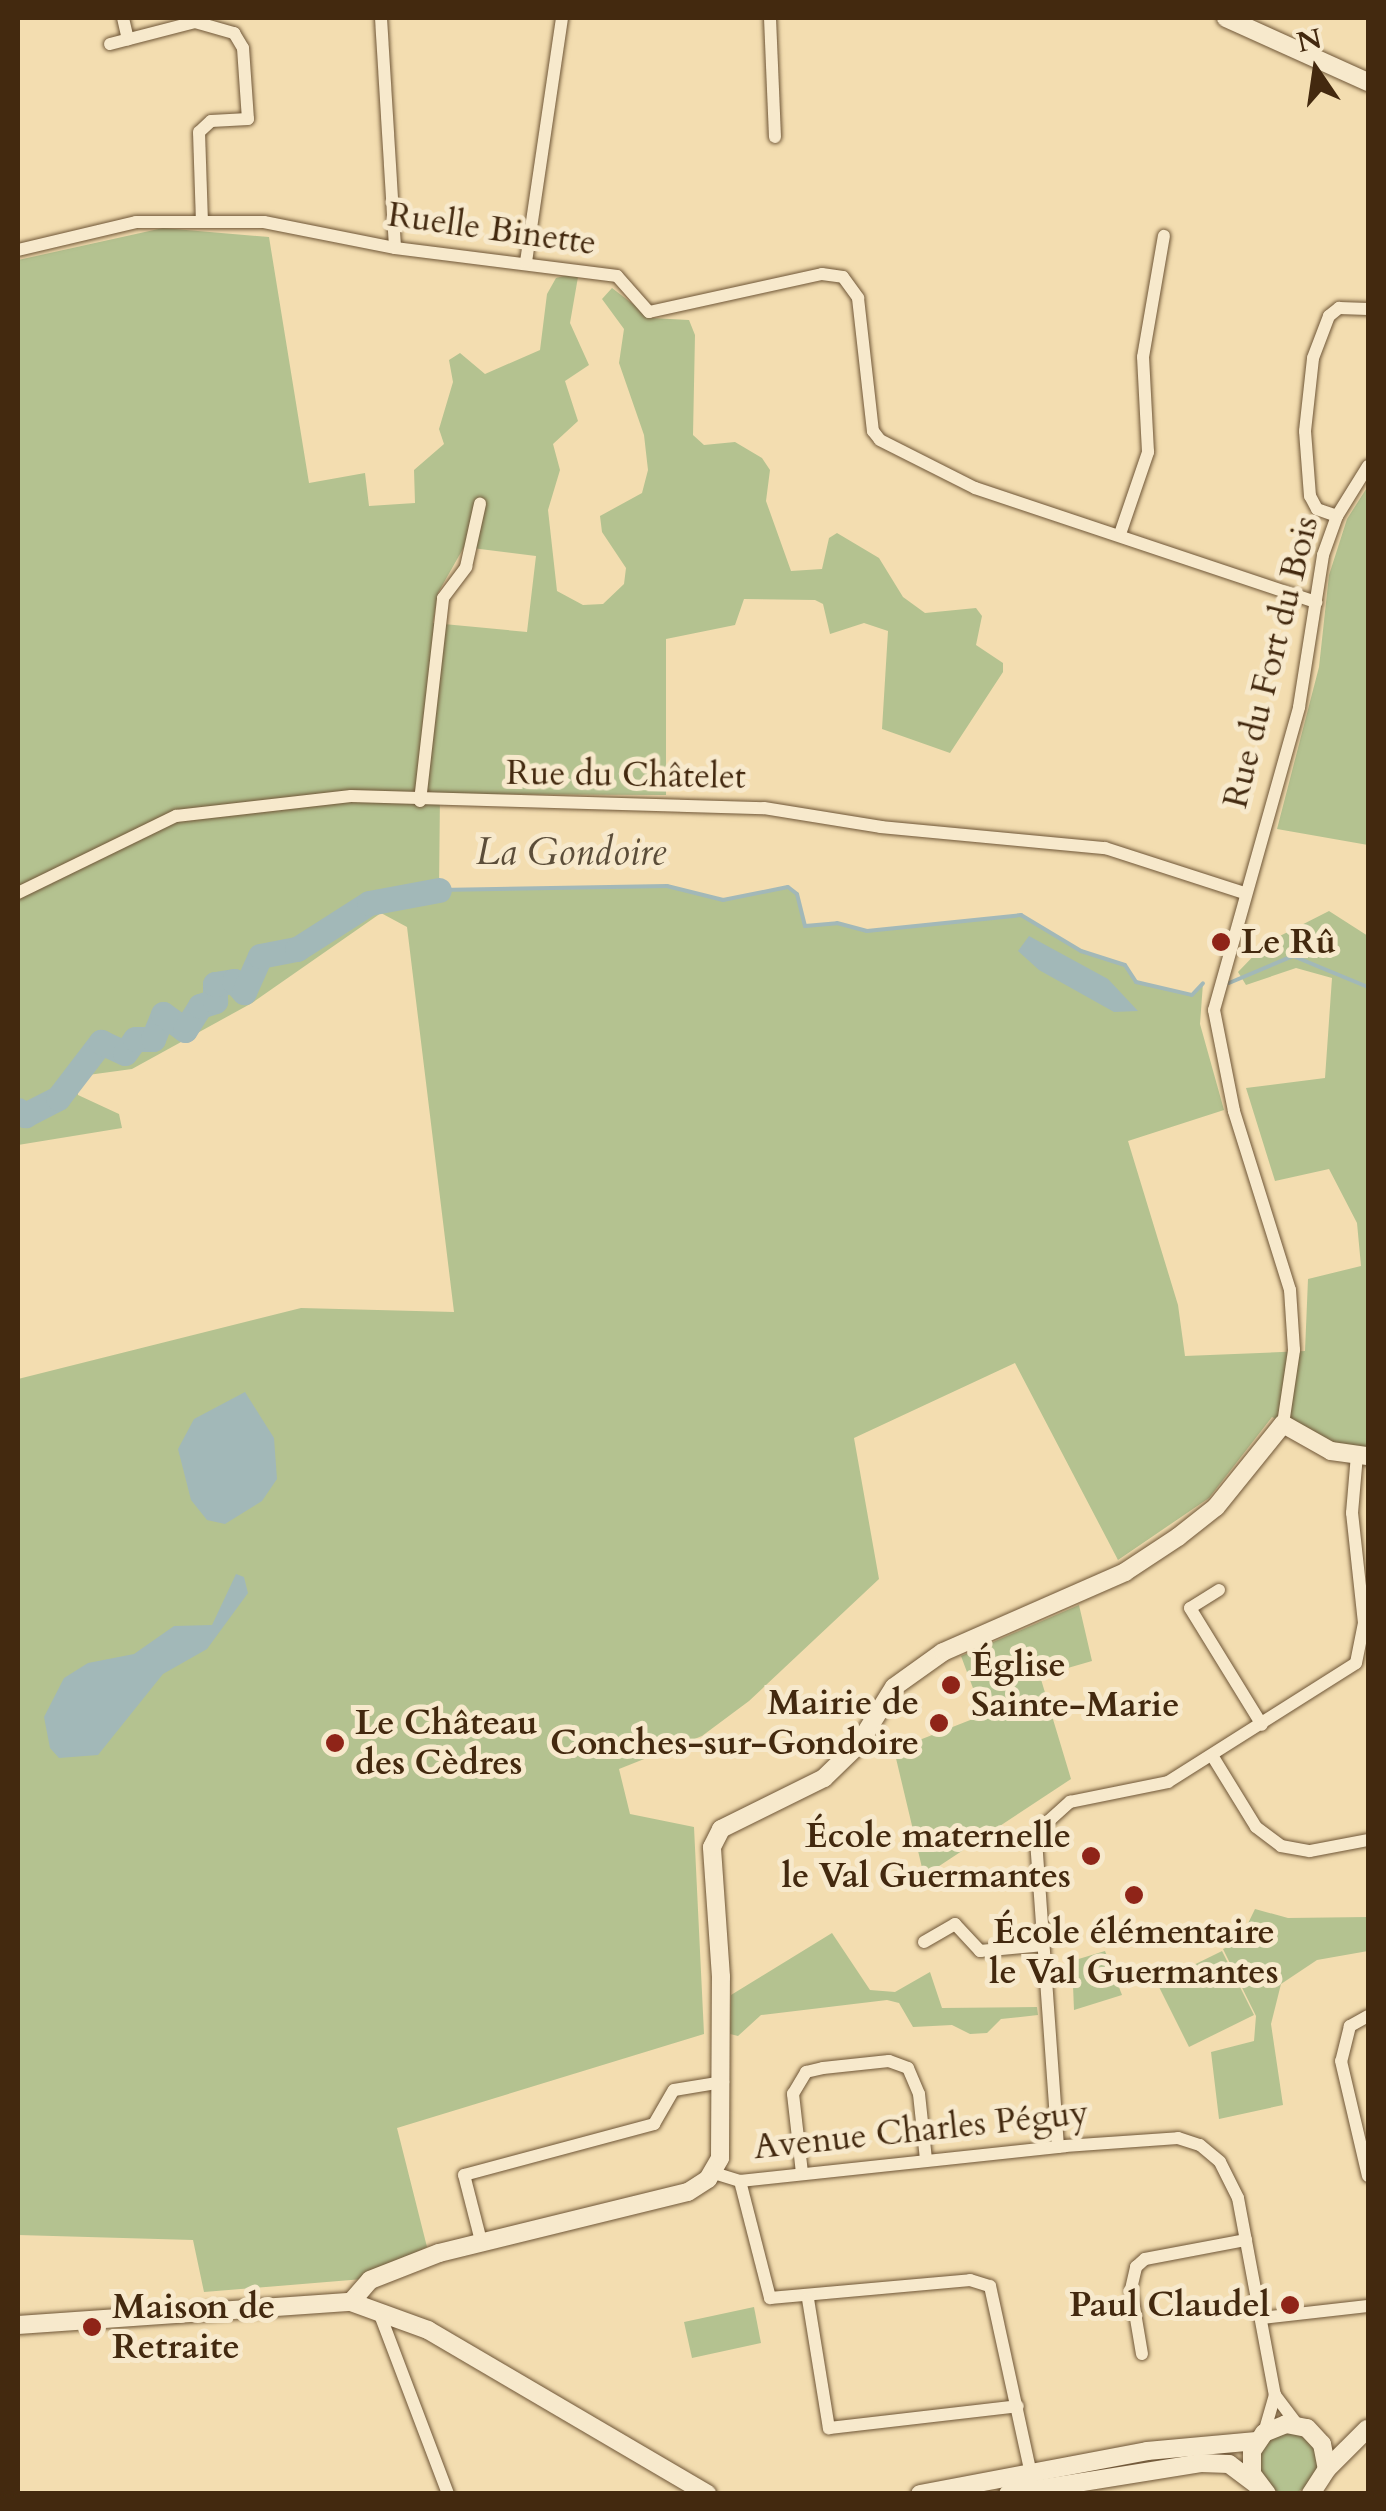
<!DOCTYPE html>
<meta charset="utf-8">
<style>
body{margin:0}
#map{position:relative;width:1386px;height:2511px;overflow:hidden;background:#f3ddb0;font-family:Cardo,serif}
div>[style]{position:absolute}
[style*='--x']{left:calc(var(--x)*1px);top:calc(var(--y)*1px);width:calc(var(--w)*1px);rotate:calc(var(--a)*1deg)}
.green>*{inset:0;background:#b4c290}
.round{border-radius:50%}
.water>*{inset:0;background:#a2b8b8}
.stream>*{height:4px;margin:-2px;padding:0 2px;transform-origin:2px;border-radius:2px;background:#a2b8b8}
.river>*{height:25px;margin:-12.5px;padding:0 12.5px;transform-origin:12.5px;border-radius:12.5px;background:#a2b8b8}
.roads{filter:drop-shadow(0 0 2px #6f5637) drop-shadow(0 0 2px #6f5637)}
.street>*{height:12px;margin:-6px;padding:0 6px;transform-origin:6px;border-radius:6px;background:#f7e9cc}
.secondary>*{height:18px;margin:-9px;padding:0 9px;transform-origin:9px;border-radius:9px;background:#f7e9cc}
.dots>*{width:28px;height:28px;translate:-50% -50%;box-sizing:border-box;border:5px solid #f7e9cc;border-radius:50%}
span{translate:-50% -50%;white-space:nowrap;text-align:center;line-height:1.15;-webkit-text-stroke:10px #f7e9cc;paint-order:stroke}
.street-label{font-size:35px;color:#43290f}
.poi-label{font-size:35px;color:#43290f;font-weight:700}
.left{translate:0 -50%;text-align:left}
.right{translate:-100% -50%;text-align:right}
.water-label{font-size:38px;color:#5b4d39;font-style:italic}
.frame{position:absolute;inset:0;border:20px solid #43290f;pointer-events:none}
.north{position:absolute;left:1266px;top:20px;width:100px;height:100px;-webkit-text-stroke:8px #f7e9cc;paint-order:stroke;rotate:347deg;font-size:28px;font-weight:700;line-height:40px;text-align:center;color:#43290f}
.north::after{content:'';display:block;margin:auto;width:35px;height:45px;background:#43290f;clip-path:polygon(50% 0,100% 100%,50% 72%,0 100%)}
</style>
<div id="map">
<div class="green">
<i style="clip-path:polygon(evenodd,163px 228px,269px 237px,309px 483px,365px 473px,369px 506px,415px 503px,414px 470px,444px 444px,439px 429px,453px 382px,449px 360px,460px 353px,485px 374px,540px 350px,547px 294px,556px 278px,572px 274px,578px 277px,570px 323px,589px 365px,565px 381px,578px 421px,553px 444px,560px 470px,548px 510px,557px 591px,583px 605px,603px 604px,624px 584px,626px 568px,602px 532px,600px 516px,642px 493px,648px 470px,644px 435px,619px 363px,624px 329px,602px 299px,612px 288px,651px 318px,689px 320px,695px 335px,693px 435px,704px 445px,735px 442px,762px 458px,770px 470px,766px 501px,791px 571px,822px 569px,829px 538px,837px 533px,879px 558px,903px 597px,925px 613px,976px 608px,982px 616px,976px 645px,1003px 663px,1003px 672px,950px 753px,882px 729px,888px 631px,864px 623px,830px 634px,823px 604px,815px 600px,744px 599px,735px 625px,666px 639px,666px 795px,440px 794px,439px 890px,667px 886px,723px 900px,788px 887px,797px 894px,805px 926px,837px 923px,867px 931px,1021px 915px,1081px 951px,1125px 965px,1136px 982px,1192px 995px,1203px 983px,1200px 1024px,1224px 1110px,1128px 1141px,1178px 1305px,1185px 1356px,1305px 1351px,1308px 1279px,1361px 1266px,1357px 1223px,1329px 1169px,1275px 1181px,1246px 1088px,1325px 1078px,1332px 978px,1296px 968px,1246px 985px,1238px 972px,1266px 943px,1329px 911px,1368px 936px,1368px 1452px,1305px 1434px,1272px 1417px,1209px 1498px,1118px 1560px,1015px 1363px,854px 1438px,879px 1579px,749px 1701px,702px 1736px,619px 1769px,630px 1814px,694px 1827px,704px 2034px,397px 2128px,427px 2247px,363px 2279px,204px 2292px,193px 2240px,18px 2235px,18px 1379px,301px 1308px,454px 1312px,407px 927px,381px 913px,252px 1003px,132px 1069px,88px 1075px,78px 1084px,78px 1095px,119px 1114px,122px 1128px,18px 1145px,18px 260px,163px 228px,464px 547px,536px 556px,527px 632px,433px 623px,438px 593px,464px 547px)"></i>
<i style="clip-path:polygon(1368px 486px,1368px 845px,1277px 829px,1319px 667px,1329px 575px,1347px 519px)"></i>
<i style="clip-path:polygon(1079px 1605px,1092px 1661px,1040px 1676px,1071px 1779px,924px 1876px,894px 1750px,983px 1715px,961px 1656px)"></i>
<i style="clip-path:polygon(1255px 1909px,1288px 1918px,1368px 1917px,1368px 1951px,1317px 1960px,1281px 1984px,1271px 2024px,1283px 2105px,1219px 2119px,1211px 2052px,1254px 2041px,1256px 2016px,1223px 1949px,1239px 1942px)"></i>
<i style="clip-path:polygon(832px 1933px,870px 1990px,895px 1992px,930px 1972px,942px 2008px,1037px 2007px,1038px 2015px,1001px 2019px,987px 2033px,970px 2034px,952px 2025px,913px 2027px,899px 2003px,887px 2000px,761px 2015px,738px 2036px,730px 2034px,731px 1995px)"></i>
<i style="clip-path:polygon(1105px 1951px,1122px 1995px,1074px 2010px,1072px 1961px)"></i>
<i style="clip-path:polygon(1222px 1951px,1254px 2015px,1189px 2047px,1157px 1983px)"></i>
<i style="clip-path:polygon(754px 2307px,761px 2343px,692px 2358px,684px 2322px)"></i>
<i class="round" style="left:1258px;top:2433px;width:60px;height:60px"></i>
</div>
<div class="water">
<i style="clip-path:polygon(1029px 936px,1108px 979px,1138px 1011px,1114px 1012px,1039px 970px,1018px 951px)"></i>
<i style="clip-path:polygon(245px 1392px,274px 1438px,277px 1479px,262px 1501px,225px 1524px,207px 1520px,191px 1500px,178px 1449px,194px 1419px)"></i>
<i style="clip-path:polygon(236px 1574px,244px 1577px,248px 1593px,207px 1649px,163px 1674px,98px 1755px,59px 1758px,50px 1748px,44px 1717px,64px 1678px,88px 1663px,134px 1654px,174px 1626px,212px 1625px)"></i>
</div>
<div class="stream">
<i style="--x:439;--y:890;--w:228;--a:-1"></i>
<i style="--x:667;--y:886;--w:58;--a:14"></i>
<i style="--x:723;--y:900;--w:66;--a:-11.3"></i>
<i style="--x:788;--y:887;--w:11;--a:38"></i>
<i style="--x:797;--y:894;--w:33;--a:76"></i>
<i style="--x:805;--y:926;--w:32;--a:-5"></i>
<i style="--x:837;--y:923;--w:31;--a:15"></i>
<i style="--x:867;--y:931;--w:155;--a:-5.9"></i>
<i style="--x:1021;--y:915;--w:70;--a:31"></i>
<i style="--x:1081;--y:951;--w:46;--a:17.7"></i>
<i style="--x:1125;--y:965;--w:20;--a:57"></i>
<i style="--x:1136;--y:982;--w:57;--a:13.1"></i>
<i style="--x:1192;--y:995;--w:16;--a:-47"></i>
<i style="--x:1229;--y:983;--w:69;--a:-22.9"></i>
<i style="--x:1293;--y:956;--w:81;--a:22.5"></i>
</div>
<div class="river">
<i style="--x:18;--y:1110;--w:9;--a:36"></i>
<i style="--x:25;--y:1115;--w:37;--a:-27"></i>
<i style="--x:58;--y:1098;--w:71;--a:-52.5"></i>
<i style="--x:101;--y:1042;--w:26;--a:25"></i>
<i style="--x:125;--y:1053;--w:17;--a:-54"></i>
<i style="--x:135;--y:1039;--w:18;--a:0"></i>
<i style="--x:153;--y:1039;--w:27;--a:-68"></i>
<i style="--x:163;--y:1014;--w:27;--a:36"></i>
<i style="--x:185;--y:1030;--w:28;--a:-58"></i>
<i style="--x:200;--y:1006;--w:16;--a:-18"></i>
<i style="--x:215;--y:1001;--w:17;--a:-90"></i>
<i style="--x:215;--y:984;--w:19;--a:-9"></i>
<i style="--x:234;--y:981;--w:15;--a:48"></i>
<i style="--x:244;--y:992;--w:39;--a:-66"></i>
<i style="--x:260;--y:956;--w:38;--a:-11"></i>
<i style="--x:297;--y:949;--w:85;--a:-32.6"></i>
<i style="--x:369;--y:903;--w:71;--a:-10.5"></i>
</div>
<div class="roads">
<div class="street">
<i style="--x:123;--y:18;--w:22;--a:77"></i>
<i style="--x:381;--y:18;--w:230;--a:86.5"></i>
<i style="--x:770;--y:18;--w:119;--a:87.6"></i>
<i style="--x:110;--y:44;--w:88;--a:-14.5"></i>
<i style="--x:195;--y:22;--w:41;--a:15.8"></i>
<i style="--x:234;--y:33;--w:17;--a:59"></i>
<i style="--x:243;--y:48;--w:71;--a:86"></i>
<i style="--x:248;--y:119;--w:37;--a:177"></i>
<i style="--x:211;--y:121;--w:16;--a:137"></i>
<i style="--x:199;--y:132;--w:89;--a:88.1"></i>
<i style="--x:18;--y:250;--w:121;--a:-13.3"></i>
<i style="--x:136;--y:222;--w:128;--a:0"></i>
<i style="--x:264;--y:222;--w:134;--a:11.2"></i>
<i style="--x:395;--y:248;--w:224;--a:7.2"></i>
<i style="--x:617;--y:276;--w:48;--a:48.4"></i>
<i style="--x:649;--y:312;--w:177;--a:-12.4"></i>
<i style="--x:822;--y:274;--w:21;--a:8"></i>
<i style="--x:843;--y:277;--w:26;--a:54"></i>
<i style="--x:858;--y:298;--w:134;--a:83.6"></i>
<i style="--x:873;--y:431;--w:11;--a:52"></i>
<i style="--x:880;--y:440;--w:106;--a:26.8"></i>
<i style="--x:975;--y:488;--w:360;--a:18.5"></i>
<i style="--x:526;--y:262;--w:247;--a:-81.6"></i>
<i style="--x:1337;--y:516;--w:21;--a:-161"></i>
<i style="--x:1317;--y:509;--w:15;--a:-118"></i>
<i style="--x:1310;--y:496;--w:65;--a:-94.4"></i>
<i style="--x:1305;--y:431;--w:73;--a:-83.7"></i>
<i style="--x:1313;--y:358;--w:45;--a:-69.1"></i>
<i style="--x:1329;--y:316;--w:13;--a:-39"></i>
<i style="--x:1339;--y:308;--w:29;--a:2"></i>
<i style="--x:1120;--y:534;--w:87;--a:-71.1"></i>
<i style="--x:1148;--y:452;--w:95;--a:-93"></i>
<i style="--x:1143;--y:357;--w:123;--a:-80.2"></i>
<i style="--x:420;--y:801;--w:204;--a:-83.5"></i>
<i style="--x:443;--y:598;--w:39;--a:-53"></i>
<i style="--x:466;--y:567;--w:65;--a:-77.5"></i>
<i style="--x:18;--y:893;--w:176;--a:-26"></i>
<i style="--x:176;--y:816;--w:176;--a:-6.5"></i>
<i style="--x:351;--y:796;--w:413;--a:1.7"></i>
<i style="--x:764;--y:808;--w:119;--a:9.2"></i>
<i style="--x:881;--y:827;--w:225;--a:5.4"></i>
<i style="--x:1105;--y:848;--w:146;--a:17.9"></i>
<i style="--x:1283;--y:1424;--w:75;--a:-81.5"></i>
<i style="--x:1294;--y:1350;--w:60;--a:-93.8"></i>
<i style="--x:1290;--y:1290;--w:188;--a:-107.4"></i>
<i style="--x:1234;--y:1111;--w:103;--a:-101.2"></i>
<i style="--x:1214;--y:1010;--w:315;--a:-74.3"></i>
<i style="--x:1299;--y:707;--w:154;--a:-81"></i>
<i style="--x:1323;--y:555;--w:41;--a:-70.3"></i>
<i style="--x:1337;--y:516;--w:59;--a:-58.2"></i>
<i style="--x:1219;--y:1590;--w:34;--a:148"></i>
<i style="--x:1190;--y:1608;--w:137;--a:58.4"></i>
<i style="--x:1213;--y:1757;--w:82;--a:58.4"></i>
<i style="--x:1256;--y:1827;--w:31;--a:37"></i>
<i style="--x:1281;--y:1846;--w:29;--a:10"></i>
<i style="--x:1310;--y:1851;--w:59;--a:-10.7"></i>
<i style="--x:924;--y:1942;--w:36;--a:-30"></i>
<i style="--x:955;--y:1924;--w:37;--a:47"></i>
<i style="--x:980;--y:1951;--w:64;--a:-5.4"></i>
<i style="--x:1368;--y:2016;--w:21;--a:151"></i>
<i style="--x:1350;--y:2026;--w:36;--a:104"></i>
<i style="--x:1341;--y:2061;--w:118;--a:76.8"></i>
<i style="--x:1058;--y:2147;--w:305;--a:-94.1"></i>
<i style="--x:1036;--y:1843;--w:17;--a:-69"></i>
<i style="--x:1042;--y:1827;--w:38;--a:-42"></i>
<i style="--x:1070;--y:1802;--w:100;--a:-11.5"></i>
<i style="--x:1168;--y:1782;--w:222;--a:-32.3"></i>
<i style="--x:1356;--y:1663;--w:41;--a:-78.7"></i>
<i style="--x:1364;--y:1623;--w:111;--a:-96.2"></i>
<i style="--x:1352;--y:1513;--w:58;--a:-85.1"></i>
<i style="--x:714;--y:2173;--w:27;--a:17"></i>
<i style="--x:740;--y:2181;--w:327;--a:-6.1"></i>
<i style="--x:1065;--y:2146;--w:113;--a:-4"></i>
<i style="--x:1178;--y:2138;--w:23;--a:18"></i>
<i style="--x:1200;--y:2145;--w:26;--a:40"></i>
<i style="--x:1220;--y:2162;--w:40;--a:63.4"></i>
<i style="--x:1238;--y:2198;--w:200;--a:79.4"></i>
<i style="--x:1275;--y:2395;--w:38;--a:53"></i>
<i style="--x:802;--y:2173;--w:80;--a:-96.5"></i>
<i style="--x:793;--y:2094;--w:26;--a:-59"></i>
<i style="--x:806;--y:2072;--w:17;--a:-13"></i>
<i style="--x:823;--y:2068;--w:66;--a:-6.1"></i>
<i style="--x:889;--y:2061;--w:20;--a:20"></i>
<i style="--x:908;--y:2068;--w:28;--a:67"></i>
<i style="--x:919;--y:2094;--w:66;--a:83.9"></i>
<i style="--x:740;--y:2181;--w:121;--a:75.6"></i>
<i style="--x:770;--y:2298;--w:201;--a:-5.1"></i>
<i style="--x:970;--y:2280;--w:21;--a:17"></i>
<i style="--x:990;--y:2286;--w:192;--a:77.7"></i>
<i style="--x:481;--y:2241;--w:68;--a:-104.4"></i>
<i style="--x:464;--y:2175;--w:197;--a:-15"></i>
<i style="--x:654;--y:2124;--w:39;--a:-60"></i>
<i style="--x:674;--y:2090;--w:50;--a:-9.3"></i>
<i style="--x:808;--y:2299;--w:131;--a:80.8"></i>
<i style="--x:829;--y:2428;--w:190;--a:-6.6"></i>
<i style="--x:379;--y:2312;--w:195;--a:69.2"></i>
<i style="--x:1261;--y:2318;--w:108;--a:-6.4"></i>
<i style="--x:1142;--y:2354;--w:66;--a:-99.6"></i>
<i style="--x:1131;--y:2289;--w:23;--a:-77"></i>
<i style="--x:1136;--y:2267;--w:12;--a:-42"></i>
<i style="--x:1145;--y:2259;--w:103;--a:-10.7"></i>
<i style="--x:1264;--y:2433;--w:40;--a:-74"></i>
</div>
<div class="secondary">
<i style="--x:1226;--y:18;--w:156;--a:24.3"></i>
<i style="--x:351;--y:2302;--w:29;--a:-49"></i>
<i style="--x:370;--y:2280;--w:74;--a:-21.4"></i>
<i style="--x:439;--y:2253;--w:256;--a:-13.8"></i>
<i style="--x:688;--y:2192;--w:24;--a:-33"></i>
<i style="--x:708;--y:2179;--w:24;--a:-60"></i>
<i style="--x:720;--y:2158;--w:181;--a:-89.7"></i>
<i style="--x:721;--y:1977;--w:130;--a:-94"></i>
<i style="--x:712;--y:1847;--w:20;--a:-63"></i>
<i style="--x:721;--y:1829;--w:115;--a:-26.3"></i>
<i style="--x:824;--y:1778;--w:47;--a:-44.1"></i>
<i style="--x:858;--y:1745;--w:68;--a:-58.2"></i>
<i style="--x:894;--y:1687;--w:60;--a:-35.5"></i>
<i style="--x:943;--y:1652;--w:199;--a:-23.7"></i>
<i style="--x:1125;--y:1572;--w:64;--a:-33.4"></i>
<i style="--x:1178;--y:1537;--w:48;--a:-38.3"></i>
<i style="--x:1216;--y:1507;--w:107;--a:-51.1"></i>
<i style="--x:1283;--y:1424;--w:55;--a:29.4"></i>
<i style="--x:1331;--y:1451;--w:37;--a:8"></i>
<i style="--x:18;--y:2325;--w:334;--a:-4"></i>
<i style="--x:351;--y:2302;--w:82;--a:20"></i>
<i style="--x:428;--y:2330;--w:324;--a:30.4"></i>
<i style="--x:1327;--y:2469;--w:57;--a:-45"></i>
<i style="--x:920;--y:2494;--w:231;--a:-10.7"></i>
<i style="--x:1147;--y:2451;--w:110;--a:-5.2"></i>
<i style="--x:1008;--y:2494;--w:195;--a:-9.1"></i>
<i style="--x:1201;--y:2463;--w:28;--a:2"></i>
<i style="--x:1229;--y:2464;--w:35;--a:37"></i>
<i style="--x:1267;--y:2494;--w:25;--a:-127"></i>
<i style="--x:1252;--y:2474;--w:23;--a:-90"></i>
<i style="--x:1252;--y:2451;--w:22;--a:-56"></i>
<i style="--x:1264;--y:2433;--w:24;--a:-22"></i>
<i style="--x:1286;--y:2424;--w:21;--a:11"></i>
<i style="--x:1307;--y:2428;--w:22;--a:47"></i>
<i style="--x:1322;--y:2444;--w:25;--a:79"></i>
<i style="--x:1327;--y:2469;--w:30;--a:123"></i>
</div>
</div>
<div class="dots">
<i style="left:1221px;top:942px;background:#8f2418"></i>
<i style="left:951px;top:1685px;background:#8f2418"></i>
<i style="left:939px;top:1723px;background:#8f2418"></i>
<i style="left:335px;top:1743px;background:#8f2418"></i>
<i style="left:1091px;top:1856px;background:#8f2418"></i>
<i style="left:1134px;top:1895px;background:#8f2418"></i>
<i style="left:1290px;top:2305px;background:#8f2418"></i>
<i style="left:92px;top:2327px;background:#8f2418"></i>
</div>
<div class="street-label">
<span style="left:492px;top:229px;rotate:8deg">Ruelle Binette</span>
<span style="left:1271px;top:662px;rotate:-76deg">Rue du Fort du Bois</span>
<span style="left:626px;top:775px;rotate:1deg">Rue du Châtelet</span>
<span style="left:921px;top:2130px;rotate:-6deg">Avenue Charles Péguy</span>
</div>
<div class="poi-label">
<span class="left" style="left:1241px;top:942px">Le Rû</span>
<span class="left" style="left:971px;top:1685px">Église<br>Sainte-Marie</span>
<span class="right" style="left:919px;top:1723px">Mairie de<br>Conches-sur-Gondoire</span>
<span class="left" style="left:355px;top:1743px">Le Château<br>des Cèdres</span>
<span class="right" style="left:1071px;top:1856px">École maternelle<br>le Val Guermantes</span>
<span style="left:1134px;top:1952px">École élémentaire<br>le Val Guermantes</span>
<span class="right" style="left:1270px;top:2305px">Paul Claudel</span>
<span class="left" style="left:112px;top:2327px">Maison de<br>Retraite</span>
</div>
<div class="water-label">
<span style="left:571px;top:853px">La Gondoire</span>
</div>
<div class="frame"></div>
<div class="north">N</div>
</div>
